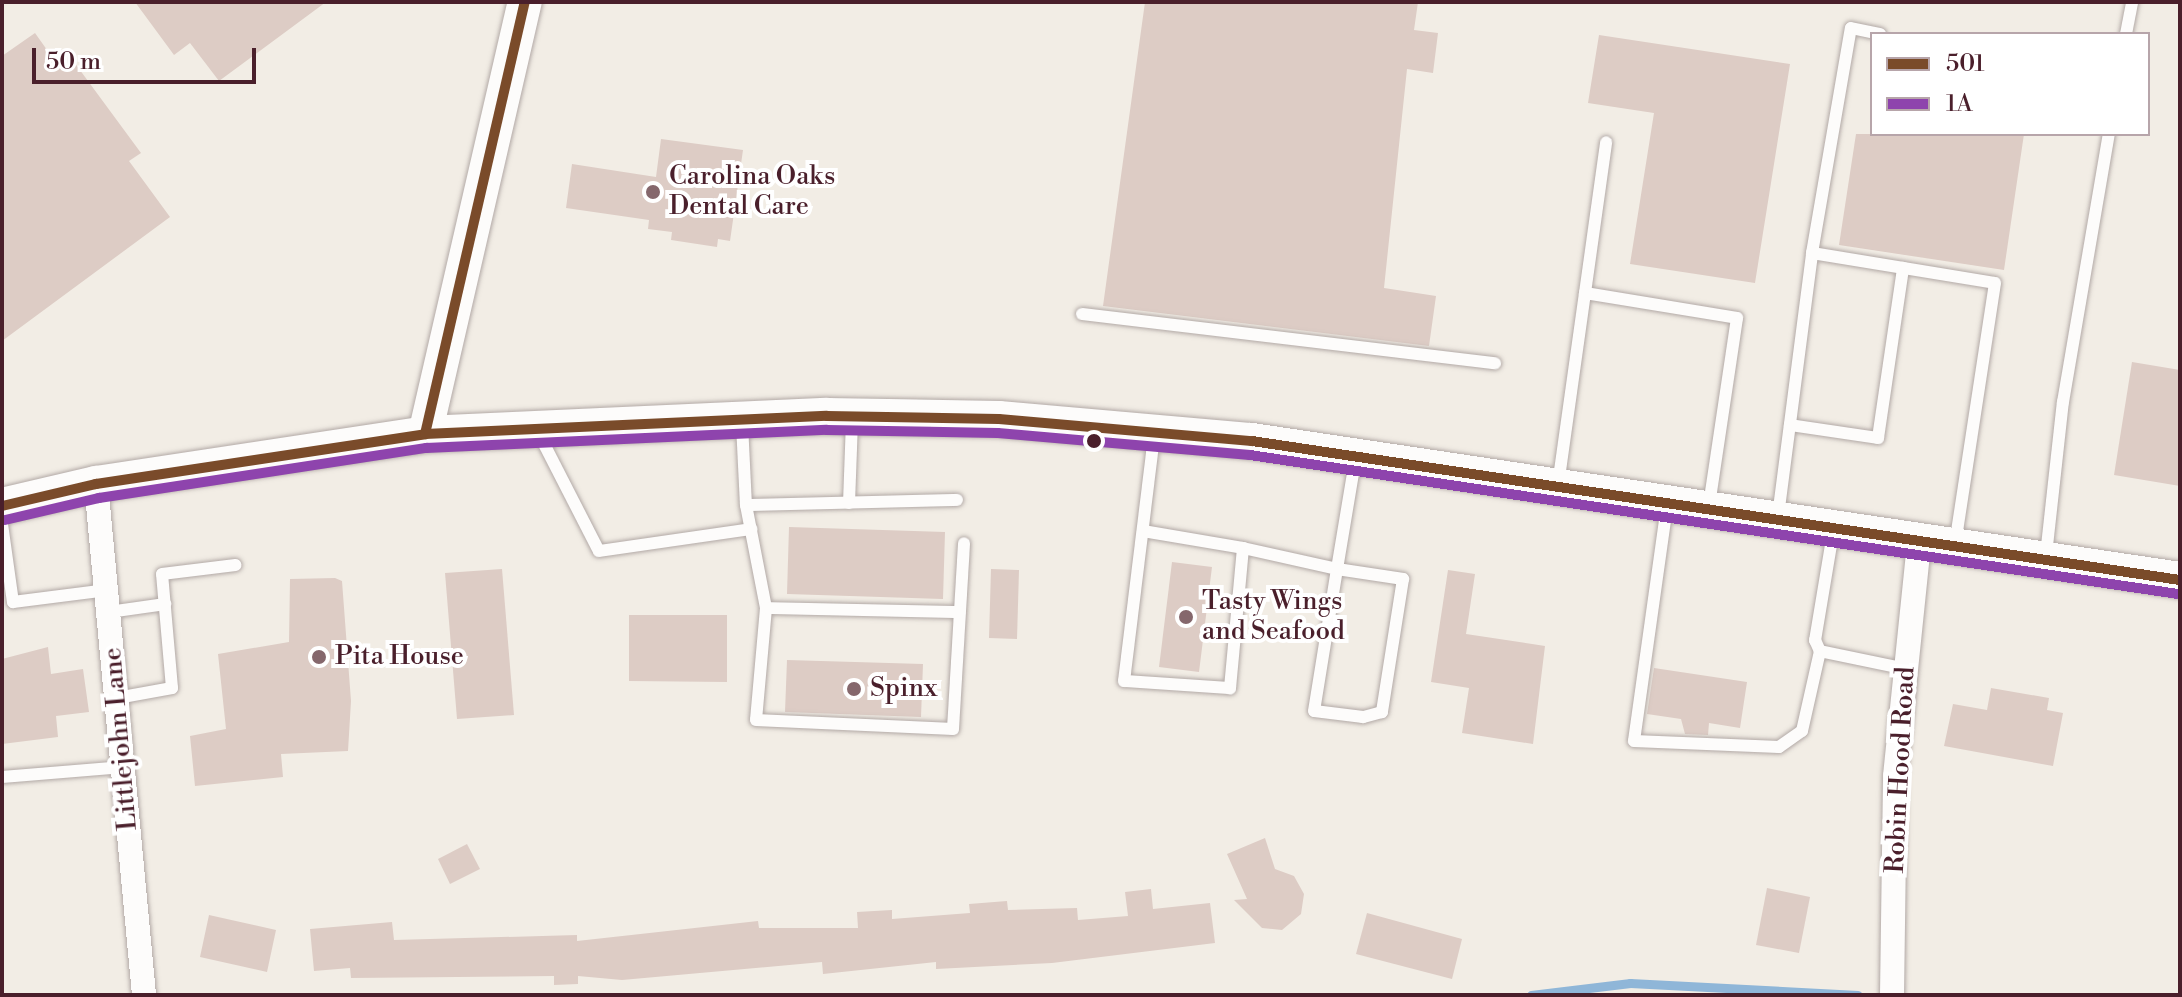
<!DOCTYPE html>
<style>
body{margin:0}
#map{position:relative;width:2182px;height:997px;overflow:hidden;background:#f2ede5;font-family:"Libre Bodoni",serif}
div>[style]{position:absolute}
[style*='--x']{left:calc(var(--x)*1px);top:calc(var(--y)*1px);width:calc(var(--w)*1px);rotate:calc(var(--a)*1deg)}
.stream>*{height:9px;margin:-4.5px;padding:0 4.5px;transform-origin:4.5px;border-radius:4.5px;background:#8fb6d8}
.building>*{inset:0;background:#ddccc5}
.roads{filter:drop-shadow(0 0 2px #b2a9a6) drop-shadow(0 0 2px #b2a9a6)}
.lane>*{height:12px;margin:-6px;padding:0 6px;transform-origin:6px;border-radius:6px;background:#fdfcfb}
.street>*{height:24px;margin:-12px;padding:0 12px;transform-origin:12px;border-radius:12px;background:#fdfcfb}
.secondary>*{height:34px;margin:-17px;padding:0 17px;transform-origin:17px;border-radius:17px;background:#fdfcfb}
.primary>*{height:36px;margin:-18px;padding:0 18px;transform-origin:18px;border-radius:18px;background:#fdfcfb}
.bus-1>*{height:10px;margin:-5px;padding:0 5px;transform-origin:5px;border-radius:5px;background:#7a4b2a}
.bus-2>*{height:10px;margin:-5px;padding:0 5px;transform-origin:5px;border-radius:5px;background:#8e44ad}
.dots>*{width:22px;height:22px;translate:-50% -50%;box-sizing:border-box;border:4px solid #fff;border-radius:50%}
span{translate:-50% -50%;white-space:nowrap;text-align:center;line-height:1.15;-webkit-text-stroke:8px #fff;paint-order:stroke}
.poi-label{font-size:26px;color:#4a1f2b}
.left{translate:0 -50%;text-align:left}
.street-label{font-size:26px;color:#4a1f2b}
.frame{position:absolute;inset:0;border:4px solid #4a1f2b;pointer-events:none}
.legend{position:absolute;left:1870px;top:32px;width:280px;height:104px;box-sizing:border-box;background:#fff;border:2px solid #b7a5aa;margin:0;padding:10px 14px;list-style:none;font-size:24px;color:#4a1f2b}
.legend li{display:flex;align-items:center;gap:16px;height:40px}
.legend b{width:40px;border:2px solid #b7a5aa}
.scale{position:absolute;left:32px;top:48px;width:224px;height:36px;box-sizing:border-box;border:4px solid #4a1f2b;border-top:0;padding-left:10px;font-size:24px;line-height:28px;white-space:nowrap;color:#4a1f2b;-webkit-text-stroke:6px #fff;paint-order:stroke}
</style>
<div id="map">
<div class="stream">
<i style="--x:1531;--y:995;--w:100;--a:-6.9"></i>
<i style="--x:1630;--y:983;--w:228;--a:3"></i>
</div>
<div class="building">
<i style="clip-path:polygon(135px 2px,326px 2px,219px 81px,190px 43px,174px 55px)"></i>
<i style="clip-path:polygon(1145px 2px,1418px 2px,1414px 30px,1438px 33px,1433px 73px,1407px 69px,1384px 288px,1436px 296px,1429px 346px,1103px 306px)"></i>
<i style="clip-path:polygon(35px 33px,62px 71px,74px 62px,141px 153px,129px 161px,170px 217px,2px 341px,2px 56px)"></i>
<i style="clip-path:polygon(1599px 35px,1790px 64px,1755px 283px,1630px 264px,1654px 113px,1588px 103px)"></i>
<i style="clip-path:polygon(1856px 134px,2024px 134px,2004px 270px,1839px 245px)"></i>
<i style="clip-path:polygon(661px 139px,743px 150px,730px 241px,718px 239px,717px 247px,671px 240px,672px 232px,648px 229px,649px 220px,566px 208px,572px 164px,656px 177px)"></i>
<i style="clip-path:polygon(2132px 362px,2180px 370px,2180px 486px,2114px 475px)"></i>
<i style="clip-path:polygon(789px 527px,945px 532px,943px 599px,787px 594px)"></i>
<i style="clip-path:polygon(1172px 562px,1212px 567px,1199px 672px,1159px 667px)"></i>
<i style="clip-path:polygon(502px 569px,514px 715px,457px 719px,445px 573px)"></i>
<i style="clip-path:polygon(991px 569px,1019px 570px,1017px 639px,989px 638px)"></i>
<i style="clip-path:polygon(1448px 570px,1475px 574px,1466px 634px,1545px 646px,1533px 744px,1462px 733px,1469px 688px,1431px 682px)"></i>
<i style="clip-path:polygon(335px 578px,342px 581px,351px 701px,348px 751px,281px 754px,283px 777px,195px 786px,190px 736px,226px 729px,218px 654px,289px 642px,290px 579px)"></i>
<i style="clip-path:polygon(629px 615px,727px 615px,727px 682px,629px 681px)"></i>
<i style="clip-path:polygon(48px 647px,51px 674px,83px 669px,89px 712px,56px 716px,58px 737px,2px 744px,2px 659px)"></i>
<i style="clip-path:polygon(787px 660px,923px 664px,921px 717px,785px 712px)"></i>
<i style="clip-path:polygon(1654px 668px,1747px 682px,1740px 728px,1709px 723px,1708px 735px,1685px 734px,1681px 719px,1647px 714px)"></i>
<i style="clip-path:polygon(1991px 688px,2049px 698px,2047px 710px,2063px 713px,2053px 766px,1944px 746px,1953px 704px,1987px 710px)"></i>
<i style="clip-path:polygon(1265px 838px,1275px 869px,1294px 876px,1304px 894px,1301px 914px,1282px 930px,1262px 928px,1234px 900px,1247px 899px,1227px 854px)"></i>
<i style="clip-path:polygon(467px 844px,480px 869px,450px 884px,438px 859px)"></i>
<i style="clip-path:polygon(1767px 888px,1810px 897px,1799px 953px,1756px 945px)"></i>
<i style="clip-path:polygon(1151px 889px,1153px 909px,1210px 903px,1215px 943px,1052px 963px,936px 969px,936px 962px,823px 974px,822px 962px,622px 980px,578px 976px,578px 984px,554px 985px,554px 976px,351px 978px,350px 968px,314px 971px,310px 929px,392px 922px,394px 940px,577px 935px,577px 941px,758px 921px,759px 928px,858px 928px,857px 912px,892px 910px,892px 919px,970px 913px,969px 904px,1007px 901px,1008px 910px,1077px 908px,1078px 920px,1128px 916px,1125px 892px)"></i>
<i style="clip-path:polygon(1367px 913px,1462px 939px,1452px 979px,1356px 954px)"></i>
<i style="clip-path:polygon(209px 915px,276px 930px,267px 972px,200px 957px)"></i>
</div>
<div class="roads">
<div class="lane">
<i style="--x:2126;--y:34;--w:33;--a:-79"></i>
<i style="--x:1812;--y:253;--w:228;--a:-80.2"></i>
<i style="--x:1851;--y:28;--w:30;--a:12"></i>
<i style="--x:1585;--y:293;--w:154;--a:9.3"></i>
<i style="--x:1737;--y:318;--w:189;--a:98.5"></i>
<i style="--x:1082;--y:314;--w:416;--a:6.8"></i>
<i style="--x:742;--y:424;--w:81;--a:87.2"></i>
<i style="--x:746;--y:505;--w:211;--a:-1.4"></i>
<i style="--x:1790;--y:425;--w:89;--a:8.4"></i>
<i style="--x:1878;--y:438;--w:172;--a:-81.6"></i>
<i style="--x:539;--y:434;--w:131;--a:62.9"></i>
<i style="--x:599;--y:551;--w:154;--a:-8.2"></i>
<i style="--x:1558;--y:485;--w:346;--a:-82"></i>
<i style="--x:849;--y:503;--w:83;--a:-87.9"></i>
<i style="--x:746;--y:505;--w:105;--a:79"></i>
<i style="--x:766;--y:608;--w:112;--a:95.1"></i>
<i style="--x:756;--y:720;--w:197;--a:2.6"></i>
<i style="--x:953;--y:729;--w:186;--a:-86.6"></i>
<i style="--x:1667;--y:506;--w:237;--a:98"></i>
<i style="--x:1634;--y:741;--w:145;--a:2.4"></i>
<i style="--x:1779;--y:747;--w:28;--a:-35"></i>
<i style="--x:1802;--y:731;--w:82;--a:-77.3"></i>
<i style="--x:1778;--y:516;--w:265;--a:-82.6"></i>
<i style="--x:1812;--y:253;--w:185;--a:9.3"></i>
<i style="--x:1995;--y:283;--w:264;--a:98.7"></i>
<i style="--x:2;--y:524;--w:79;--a:82"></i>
<i style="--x:13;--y:602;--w:95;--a:-7.3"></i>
<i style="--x:1143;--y:531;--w:101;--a:9.6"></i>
<i style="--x:1243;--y:548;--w:141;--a:95.3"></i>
<i style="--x:1230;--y:688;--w:106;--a:-176.2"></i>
<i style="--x:1124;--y:681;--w:247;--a:-83"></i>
<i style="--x:1833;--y:533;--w:109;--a:99.5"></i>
<i style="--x:1815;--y:640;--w:12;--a:66"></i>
<i style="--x:1820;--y:651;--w:89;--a:11.7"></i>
<i style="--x:1243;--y:548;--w:96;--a:12.6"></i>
<i style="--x:1337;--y:569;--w:109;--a:-80.5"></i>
<i style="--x:2046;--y:555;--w:154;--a:-83.7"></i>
<i style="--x:2063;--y:402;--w:272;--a:-80.3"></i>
<i style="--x:1337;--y:569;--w:67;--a:8.6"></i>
<i style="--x:1403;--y:579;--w:135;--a:99"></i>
<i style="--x:1382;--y:712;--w:20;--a:165"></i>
<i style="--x:1363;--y:717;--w:49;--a:-173"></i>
<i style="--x:1314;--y:711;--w:144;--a:-80.8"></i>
<i style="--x:766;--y:608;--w:194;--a:1.2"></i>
<i style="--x:109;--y:612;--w:57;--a:-8.1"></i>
<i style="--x:117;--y:698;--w:56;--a:-10.3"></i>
<i style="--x:172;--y:688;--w:114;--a:-95"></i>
<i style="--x:162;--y:574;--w:74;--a:-7"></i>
<i style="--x:2;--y:777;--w:122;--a:-4.7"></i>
</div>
<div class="street">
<i style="--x:96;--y:484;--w:513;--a:84.63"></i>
<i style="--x:1892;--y:995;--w:219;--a:-89.2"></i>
<i style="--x:1895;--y:776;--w:232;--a:-84.1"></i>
</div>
<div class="secondary">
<i style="--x:425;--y:434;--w:443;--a:-77"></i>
</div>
<div class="primary">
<i style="--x:2;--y:506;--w:97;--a:-13.2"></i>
<i style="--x:96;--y:484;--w:333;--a:-8.6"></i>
<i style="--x:425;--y:434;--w:402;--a:-2.6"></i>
<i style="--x:827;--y:416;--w:172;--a:1"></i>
<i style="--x:999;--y:419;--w:254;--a:5"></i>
<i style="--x:1252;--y:441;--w:938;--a:8.52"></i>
</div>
</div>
<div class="bus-1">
<i style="--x:425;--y:434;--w:443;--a:-77"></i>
<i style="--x:2;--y:506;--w:97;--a:-13.2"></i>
<i style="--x:96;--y:484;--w:333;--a:-8.6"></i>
<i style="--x:425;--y:434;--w:402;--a:-2.6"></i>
<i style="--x:827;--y:416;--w:172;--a:1"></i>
<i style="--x:999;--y:419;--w:254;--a:5"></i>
<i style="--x:1252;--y:441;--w:938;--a:8.52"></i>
</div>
<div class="bus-2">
<i style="--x:5;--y:520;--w:97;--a:-13.2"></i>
<i style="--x:99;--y:498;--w:331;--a:-8.7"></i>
<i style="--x:426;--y:448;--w:401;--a:-2.6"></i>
<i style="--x:827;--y:430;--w:171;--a:1"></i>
<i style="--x:998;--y:433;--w:253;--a:5"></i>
<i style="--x:1250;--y:455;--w:938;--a:8.52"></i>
</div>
<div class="dots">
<i style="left:653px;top:192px;background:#85676c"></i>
<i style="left:1094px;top:441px;background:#4a1f2b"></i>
<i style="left:1186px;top:617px;background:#85676c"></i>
<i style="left:319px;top:657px;background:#85676c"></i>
<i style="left:854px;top:689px;background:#85676c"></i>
</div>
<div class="poi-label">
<span class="left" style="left:669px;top:192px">Carolina Oaks<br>Dental Care</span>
<span class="left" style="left:1202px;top:617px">Tasty Wings<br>and Seafood</span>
<span class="left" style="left:335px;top:657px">Pita House</span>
<span class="left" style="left:870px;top:689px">Spinx</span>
</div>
<div class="street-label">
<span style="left:121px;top:739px;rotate:-95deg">Littlejohn Lane</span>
<span style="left:1901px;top:770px;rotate:-87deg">Robin Hood Road</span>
</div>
<div class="frame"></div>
<ul class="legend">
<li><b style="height:10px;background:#7a4b2a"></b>501</li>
<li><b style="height:10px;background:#8e44ad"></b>1A</li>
</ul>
<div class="scale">50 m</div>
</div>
